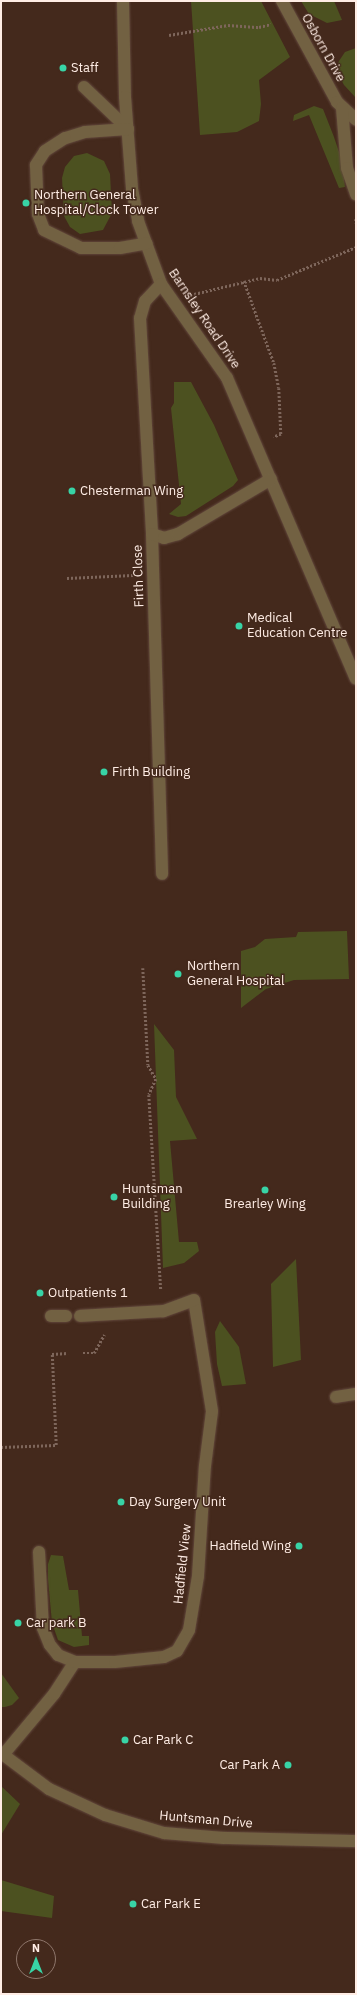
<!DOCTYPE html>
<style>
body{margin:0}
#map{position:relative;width:357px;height:1995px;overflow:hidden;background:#44291c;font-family:"IBM Plex Sans",sans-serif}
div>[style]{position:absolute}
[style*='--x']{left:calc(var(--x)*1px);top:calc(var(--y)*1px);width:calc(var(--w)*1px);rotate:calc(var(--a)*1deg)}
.green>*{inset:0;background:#4c5120}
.path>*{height:2.5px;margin-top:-1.25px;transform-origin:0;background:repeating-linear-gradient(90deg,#7e665b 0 2px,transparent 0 4px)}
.roads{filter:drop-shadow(0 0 1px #62483c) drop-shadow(0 0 1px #62483c)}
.minor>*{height:12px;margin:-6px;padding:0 6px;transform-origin:6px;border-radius:6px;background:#726142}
.dots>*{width:11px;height:11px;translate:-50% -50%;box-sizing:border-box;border:2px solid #44291c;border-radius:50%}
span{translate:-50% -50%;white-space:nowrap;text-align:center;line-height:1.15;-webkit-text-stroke:3px #44291c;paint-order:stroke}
.street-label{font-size:13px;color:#ffede5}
.poi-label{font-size:13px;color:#ffede5}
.left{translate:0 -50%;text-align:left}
.right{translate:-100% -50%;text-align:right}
.frame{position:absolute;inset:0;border:2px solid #ffede5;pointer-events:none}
.north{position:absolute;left:16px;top:1939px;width:40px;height:40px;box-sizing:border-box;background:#44291c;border:1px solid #8f776c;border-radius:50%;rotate:0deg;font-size:11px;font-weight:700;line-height:16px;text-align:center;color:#ffede5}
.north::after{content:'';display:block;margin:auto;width:14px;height:18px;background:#38d4a6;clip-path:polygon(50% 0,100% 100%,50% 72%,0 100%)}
</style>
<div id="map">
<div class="green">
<i style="clip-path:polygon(191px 1px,261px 1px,290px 57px,259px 80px,261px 104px,259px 121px,237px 132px,200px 135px)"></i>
<i style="clip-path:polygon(301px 1px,334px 1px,342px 20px,327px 23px,309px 14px)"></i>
<i style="clip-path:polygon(356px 48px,356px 98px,344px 85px,336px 70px,339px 61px,345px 52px)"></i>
<i style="clip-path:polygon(314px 106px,323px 109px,334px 137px,342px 161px,345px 187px,339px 188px,309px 115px,293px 121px,294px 115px)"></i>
<i style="clip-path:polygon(87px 153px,104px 161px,110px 174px,112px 213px,103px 230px,80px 234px,70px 227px,64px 216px,62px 178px,65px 167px,74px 156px)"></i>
<i style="clip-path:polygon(174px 382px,191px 382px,214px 425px,238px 480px,233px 486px,186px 516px,178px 517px,169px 514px,181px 504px,171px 408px,174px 403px)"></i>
<i style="clip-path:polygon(347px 931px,349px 979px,294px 980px,266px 989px,241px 1008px,241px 951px,255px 947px,265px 939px,296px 937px,298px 932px)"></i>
<i style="clip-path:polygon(154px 1024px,174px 1050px,176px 1097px,197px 1139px,170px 1141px,179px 1242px,197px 1242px,199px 1251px,184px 1263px,163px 1268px)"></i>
<i style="clip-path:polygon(296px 1259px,301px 1360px,273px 1367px,271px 1284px)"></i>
<i style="clip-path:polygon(220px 1321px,239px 1347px,246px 1384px,222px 1386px,217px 1364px,215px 1332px)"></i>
<i style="clip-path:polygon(51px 1555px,63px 1556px,69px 1590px,78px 1590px,82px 1636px,89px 1636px,89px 1645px,74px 1647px,58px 1640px,52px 1623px,48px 1579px,48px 1564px)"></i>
<i style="clip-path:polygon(1px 1673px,19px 1698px,12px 1705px,5px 1707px,1px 1707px)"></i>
<i style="clip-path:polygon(1px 1786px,20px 1804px,1px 1835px)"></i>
<i style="clip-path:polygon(1px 1880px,54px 1896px,52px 1918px,1px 1911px)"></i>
</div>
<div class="path">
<i style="--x:169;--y:35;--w:60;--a:-9.6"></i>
<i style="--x:228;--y:25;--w:31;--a:4"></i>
<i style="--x:259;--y:27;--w:12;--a:-14"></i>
<i style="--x:356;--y:219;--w:4;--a:90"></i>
<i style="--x:244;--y:281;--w:87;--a:69.9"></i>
<i style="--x:274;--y:363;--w:25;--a:79"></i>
<i style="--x:279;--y:388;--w:46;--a:87.5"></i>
<i style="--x:281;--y:434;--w:8;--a:157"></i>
<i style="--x:194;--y:294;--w:68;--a:-13.6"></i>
<i style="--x:260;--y:278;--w:17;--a:7"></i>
<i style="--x:277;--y:280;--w:86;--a:-22.7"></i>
<i style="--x:67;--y:578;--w:66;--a:-2.6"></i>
<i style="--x:143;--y:968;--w:97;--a:87"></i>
<i style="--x:148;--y:1065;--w:16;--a:60"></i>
<i style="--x:156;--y:1079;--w:17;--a:114"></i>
<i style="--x:149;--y:1095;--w:195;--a:86.5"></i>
<i style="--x:83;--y:1353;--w:11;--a:0"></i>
<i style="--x:94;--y:1353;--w:21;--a:-61"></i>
<i style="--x:1;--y:1447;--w:55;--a:-2.1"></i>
<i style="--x:56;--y:1445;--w:91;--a:-92.5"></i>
<i style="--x:52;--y:1354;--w:16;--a:-4"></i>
</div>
<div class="roads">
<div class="minor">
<i style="--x:123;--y:1;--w:96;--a:88.8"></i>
<i style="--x:125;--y:97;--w:92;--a:85.6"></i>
<i style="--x:132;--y:189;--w:33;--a:79"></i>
<i style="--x:138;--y:221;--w:67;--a:69.9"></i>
<i style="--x:161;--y:284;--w:115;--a:54.9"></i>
<i style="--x:227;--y:378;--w:327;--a:66.8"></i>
<i style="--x:282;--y:1;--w:115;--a:61.4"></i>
<i style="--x:337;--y:102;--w:26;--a:43"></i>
<i style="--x:84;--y:87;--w:61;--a:43.7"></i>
<i style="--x:342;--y:108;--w:60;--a:85.2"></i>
<i style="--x:347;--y:168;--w:28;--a:71"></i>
<i style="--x:128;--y:129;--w:43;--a:176"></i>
<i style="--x:85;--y:132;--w:21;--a:163"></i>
<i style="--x:65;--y:138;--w:24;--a:147"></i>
<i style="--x:45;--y:151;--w:17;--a:123"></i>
<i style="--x:36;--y:165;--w:49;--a:87.7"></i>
<i style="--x:38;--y:214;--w:17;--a:69"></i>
<i style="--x:44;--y:230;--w:41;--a:25.9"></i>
<i style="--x:81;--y:248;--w:39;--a:0"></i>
<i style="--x:120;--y:248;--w:27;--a:-10"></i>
<i style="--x:161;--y:284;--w:23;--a:133"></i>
<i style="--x:145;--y:301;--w:18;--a:106"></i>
<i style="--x:140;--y:318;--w:216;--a:86.8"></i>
<i style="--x:152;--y:534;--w:340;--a:88.3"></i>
<i style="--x:152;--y:534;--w:13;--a:18"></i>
<i style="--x:164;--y:538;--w:15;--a:-16"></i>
<i style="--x:178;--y:534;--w:108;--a:-30.6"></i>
<i style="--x:51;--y:1316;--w:15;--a:0"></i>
<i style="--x:336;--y:1397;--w:20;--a:-9"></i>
<i style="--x:39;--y:1552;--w:76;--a:87"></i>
<i style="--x:43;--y:1628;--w:18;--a:68"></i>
<i style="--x:50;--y:1645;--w:13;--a:51"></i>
<i style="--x:58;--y:1655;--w:18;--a:22"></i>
<i style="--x:1;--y:1753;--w:60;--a:36.9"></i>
<i style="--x:49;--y:1789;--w:62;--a:24.9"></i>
<i style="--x:105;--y:1815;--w:62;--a:17"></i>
<i style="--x:164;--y:1833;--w:60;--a:4.8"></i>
<i style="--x:224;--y:1838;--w:132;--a:1.3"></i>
<i style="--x:3;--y:1755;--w:80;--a:-50.1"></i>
<i style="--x:54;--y:1694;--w:38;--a:-57"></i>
<i style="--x:75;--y:1662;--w:40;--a:0"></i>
<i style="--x:115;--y:1662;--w:49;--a:-5.8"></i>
<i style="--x:164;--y:1657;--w:14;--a:-25"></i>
<i style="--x:177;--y:1651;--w:24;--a:-60"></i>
<i style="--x:189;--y:1630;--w:55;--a:-80.5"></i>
<i style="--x:198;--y:1576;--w:110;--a:-86.4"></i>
<i style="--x:205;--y:1466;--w:55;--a:-82.7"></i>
<i style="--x:212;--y:1411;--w:112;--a:-99.2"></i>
<i style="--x:194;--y:1300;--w:33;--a:160"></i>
<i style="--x:163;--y:1311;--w:83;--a:176.6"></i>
</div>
</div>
<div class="dots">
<i style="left:63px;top:68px;background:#38d4a6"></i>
<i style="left:26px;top:203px;background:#38d4a6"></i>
<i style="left:72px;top:491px;background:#38d4a6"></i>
<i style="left:239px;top:626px;background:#38d4a6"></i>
<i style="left:104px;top:772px;background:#38d4a6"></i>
<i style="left:178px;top:974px;background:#38d4a6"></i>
<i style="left:265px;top:1190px;background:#38d4a6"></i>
<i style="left:114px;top:1197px;background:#38d4a6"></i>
<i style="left:40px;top:1293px;background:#38d4a6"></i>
<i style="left:121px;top:1502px;background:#38d4a6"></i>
<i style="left:299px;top:1546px;background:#38d4a6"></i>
<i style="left:18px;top:1623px;background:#38d4a6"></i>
<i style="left:125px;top:1740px;background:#38d4a6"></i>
<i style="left:288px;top:1765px;background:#38d4a6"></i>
<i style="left:133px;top:1904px;background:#38d4a6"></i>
</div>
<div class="street-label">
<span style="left:323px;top:48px;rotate:61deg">Osborn Drive</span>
<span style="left:204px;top:319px;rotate:56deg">Barnsley Road Drive</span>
<span style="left:139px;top:576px;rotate:-92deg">Firth Close</span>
<span style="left:183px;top:1564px;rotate:-84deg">Hadfield View</span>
<span style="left:206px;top:1820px;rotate:5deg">Huntsman Drive</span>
</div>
<div class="poi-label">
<span class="left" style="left:71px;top:68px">Staff</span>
<span class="left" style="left:34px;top:203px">Northern General<br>Hospital/Clock Tower</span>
<span class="left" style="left:80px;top:491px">Chesterman Wing</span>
<span class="left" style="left:247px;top:626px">Medical<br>Education Centre</span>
<span class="left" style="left:112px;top:772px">Firth Building</span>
<span class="left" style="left:187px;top:974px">Northern<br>General Hospital</span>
<span class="left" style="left:122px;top:1197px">Huntsman<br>Building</span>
<span style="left:265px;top:1204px">Brearley Wing</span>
<span class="left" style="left:48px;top:1293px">Outpatients 1</span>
<span class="left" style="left:129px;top:1502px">Day Surgery Unit</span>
<span class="right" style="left:291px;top:1546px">Hadfield Wing</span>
<span class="left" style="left:26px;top:1623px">Car park B</span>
<span class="left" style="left:133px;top:1740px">Car Park C</span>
<span class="right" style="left:280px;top:1765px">Car Park A</span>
<span class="left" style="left:141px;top:1904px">Car Park E</span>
</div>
<div class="frame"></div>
<div class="north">N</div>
</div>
